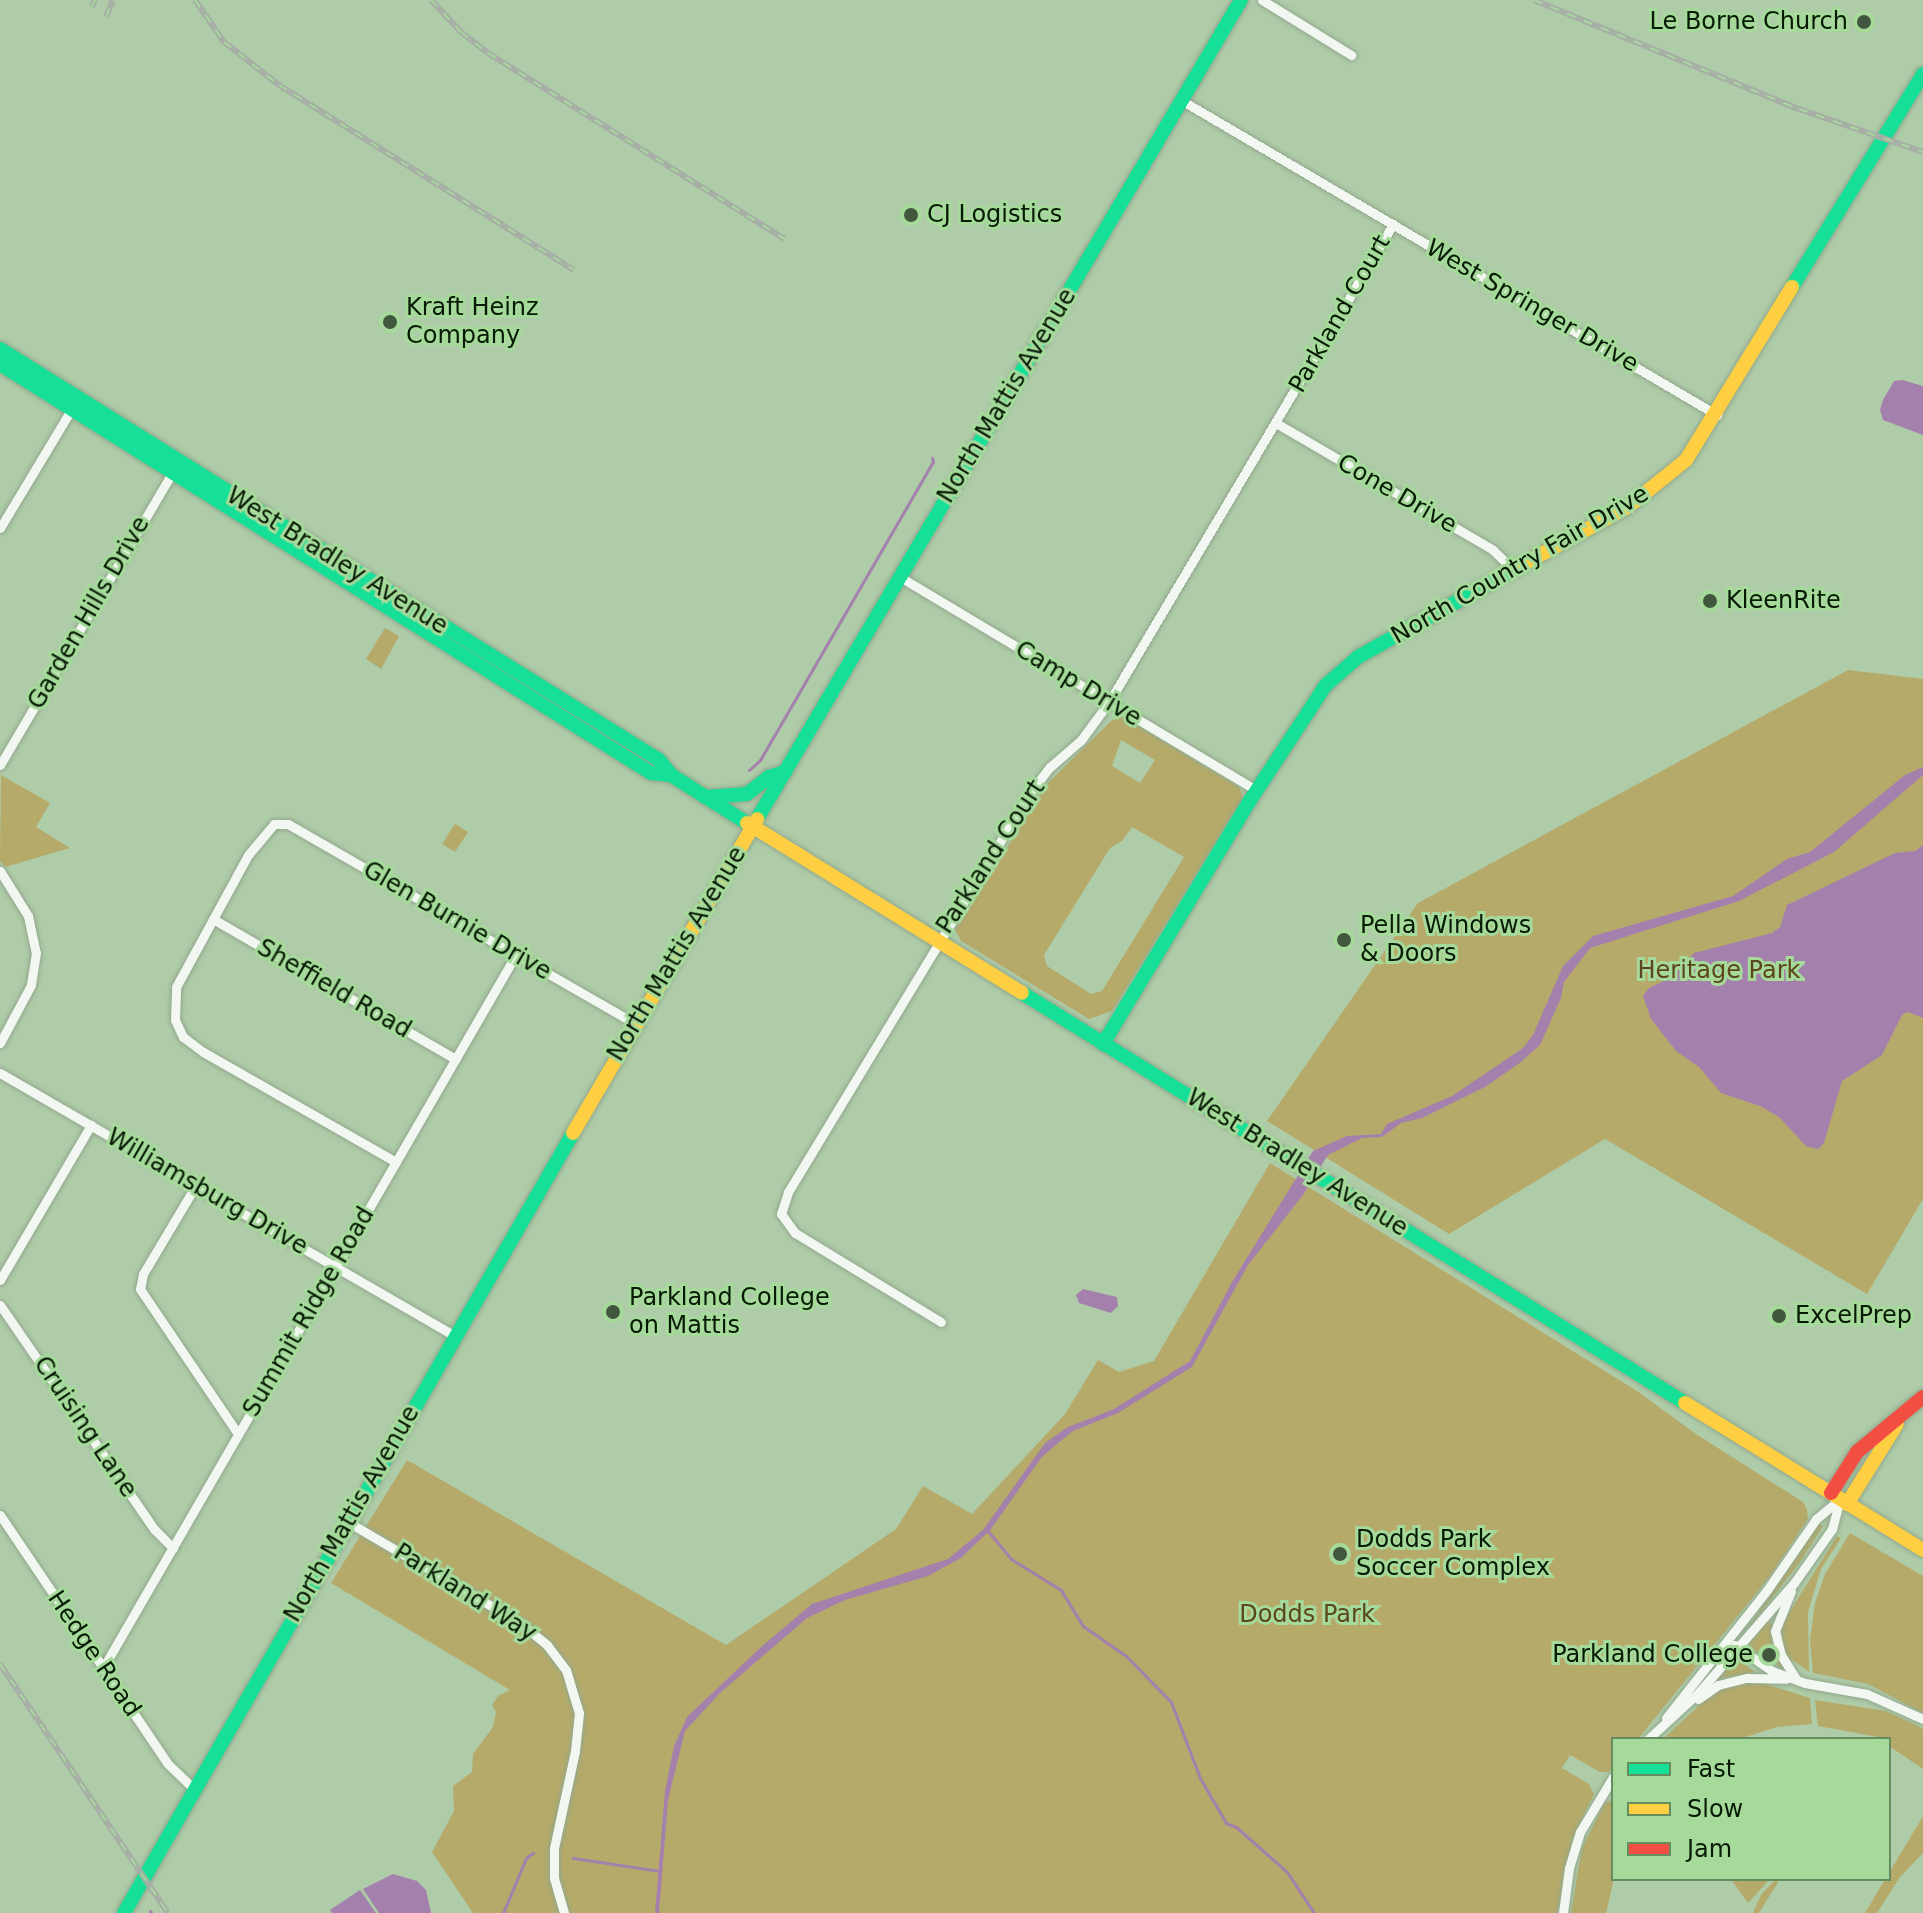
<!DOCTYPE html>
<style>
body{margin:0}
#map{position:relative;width:1923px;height:1913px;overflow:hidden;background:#afcca9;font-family:"DejaVu Sans",sans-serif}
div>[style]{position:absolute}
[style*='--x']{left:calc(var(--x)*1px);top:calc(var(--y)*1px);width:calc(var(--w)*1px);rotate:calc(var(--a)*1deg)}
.green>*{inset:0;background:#b6aa6a}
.water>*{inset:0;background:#a481ac}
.stream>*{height:3px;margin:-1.5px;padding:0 1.5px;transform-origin:1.5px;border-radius:1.5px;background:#a481ac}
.roads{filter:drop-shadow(0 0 2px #91a88c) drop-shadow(0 0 2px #91a88c)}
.street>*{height:9px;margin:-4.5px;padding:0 4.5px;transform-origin:4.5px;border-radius:4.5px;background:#f3f7f2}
.fast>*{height:14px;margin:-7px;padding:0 7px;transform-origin:7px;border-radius:7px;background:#16e098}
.slow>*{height:14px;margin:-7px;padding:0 7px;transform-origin:7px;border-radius:7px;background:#ffcf43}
.jam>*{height:14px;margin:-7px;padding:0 7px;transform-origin:7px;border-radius:7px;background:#f24e42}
.rail>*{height:6px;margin-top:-3px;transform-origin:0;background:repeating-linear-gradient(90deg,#a5da9b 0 9px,#a7aea6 0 18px);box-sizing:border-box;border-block:2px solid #a7aea6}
.dots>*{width:22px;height:22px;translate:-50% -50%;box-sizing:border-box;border:4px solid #a5da9b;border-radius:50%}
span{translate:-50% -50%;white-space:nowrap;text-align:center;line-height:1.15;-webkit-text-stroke:6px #a5da9b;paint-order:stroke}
.poi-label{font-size:24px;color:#071a04}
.right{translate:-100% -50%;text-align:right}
.left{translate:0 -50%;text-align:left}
.street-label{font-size:24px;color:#071a04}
.park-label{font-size:24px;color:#5c461c}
.legend{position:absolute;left:1611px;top:1737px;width:280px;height:144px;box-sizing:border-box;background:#a5da9b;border:2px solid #668d5f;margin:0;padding:10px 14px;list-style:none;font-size:24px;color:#071a04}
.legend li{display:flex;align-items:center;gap:16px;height:40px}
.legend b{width:40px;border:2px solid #668d5f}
</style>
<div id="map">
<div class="green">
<i style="clip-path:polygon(385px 628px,399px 636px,381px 669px,366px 659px)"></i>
<i style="clip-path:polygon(1848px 670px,1923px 679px,1923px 1199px,1867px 1294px,1605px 1139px,1449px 1234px,1267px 1121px,1418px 903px)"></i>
<i style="clip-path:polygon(evenodd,1115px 717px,1123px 717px,1229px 781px,1240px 788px,1243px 798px,1112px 1011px,1089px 1019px,961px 941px,955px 930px,1047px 784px,1115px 717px,1121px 740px,1155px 760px,1140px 783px,1112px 766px,1121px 740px,1115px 717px,1132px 827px,1184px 857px,1102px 991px,1091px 994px,1047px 966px,1044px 955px,1110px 848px,1122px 841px,1132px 827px)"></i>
<i style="clip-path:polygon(1px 775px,50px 803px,36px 827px,70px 848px,5px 867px,0 861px)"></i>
<i style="clip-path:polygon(455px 824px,468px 832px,455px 852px,442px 844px)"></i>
<i style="clip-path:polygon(1270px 1163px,1637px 1391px,1696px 1434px,1803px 1502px,1807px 1509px,1808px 1519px,1770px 1576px,1638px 1739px,1613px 1739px,1613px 1767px,1609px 1772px,1600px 1772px,1570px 1755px,1562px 1768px,1589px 1784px,1594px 1794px,1572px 1839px,1557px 1913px,473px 1913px,432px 1852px,454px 1811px,453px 1786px,472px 1772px,473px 1754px,493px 1727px,496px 1712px,492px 1705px,498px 1696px,510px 1690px,331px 1583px,407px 1460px,726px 1645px,896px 1529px,923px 1486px,972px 1514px,1065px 1414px,1098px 1360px,1119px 1372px,1154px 1361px)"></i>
<i style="clip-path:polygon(1819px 1524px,1823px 1526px,1800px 1562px,1743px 1635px)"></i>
<i style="clip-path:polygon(1850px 1533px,1923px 1576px,1923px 1713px,1868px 1684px,1813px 1673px,1810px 1640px,1815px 1603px,1825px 1574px)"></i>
<i style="clip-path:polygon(1837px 1536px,1841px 1538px,1821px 1569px,1808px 1612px,1809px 1672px,1787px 1656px,1782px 1644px,1782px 1624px)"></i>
<i style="clip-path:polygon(1767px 1621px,1772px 1624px,1772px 1643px,1784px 1670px,1751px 1649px,1750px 1643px)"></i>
<i style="clip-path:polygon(1734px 1660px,1739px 1660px,1755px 1672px,1716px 1679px)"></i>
<i style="clip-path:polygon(1743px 1683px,1763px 1683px,1810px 1698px,1812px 1724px,1777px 1727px,1739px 1739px,1663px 1739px,1706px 1699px,1722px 1687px)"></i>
<i style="clip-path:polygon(1815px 1700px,1886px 1711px,1916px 1725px,1923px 1729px,1923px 1769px,1889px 1746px,1889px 1739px,1818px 1726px)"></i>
<i style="clip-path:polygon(1613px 1799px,1614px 1879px,1606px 1913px,1571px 1913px,1582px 1848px,1604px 1804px)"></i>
<i style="clip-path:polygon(1923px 1816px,1923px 1853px,1900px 1877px,1877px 1913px,1865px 1913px,1885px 1879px,1889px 1879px,1889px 1873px)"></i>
<i style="clip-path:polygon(1731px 1879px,1739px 1881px,1770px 1879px,1748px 1903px)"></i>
<i style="clip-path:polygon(1776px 1879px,1780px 1879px,1759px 1913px,1753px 1913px,1761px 1895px)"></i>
</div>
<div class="water">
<i style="clip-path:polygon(1902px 380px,1923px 386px,1923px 435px,1883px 420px,1880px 410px,1883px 400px,1894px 381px)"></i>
<i style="clip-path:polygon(1923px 767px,1923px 775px,1834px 852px,1739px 901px,1590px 948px,1564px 982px,1561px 998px,1540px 1045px,1521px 1062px,1485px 1087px,1422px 1118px,1401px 1123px,1382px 1137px,1362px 1138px,1328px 1155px,1303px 1195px,1248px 1265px,1192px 1367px,1118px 1413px,1073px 1431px,1057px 1444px,1041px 1458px,991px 1529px,961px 1558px,928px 1576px,845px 1600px,807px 1618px,720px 1693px,685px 1731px,668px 1800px,659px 1913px,655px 1913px,665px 1791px,674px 1746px,687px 1717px,760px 1648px,812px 1604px,948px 1559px,983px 1530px,1045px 1443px,1068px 1427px,1114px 1409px,1190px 1361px,1232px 1282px,1313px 1151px,1347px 1136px,1381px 1134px,1387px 1124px,1452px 1096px,1523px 1048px,1533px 1035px,1563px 966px,1593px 936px,1733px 896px,1787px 859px,1810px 852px,1905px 775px)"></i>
<i style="clip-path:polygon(1923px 845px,1923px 1018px,1908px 1012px,1902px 1015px,1882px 1055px,1842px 1081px,1824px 1143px,1818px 1149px,1806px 1146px,1779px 1117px,1760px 1106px,1721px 1093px,1699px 1067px,1676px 1051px,1651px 1019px,1643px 996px,1649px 988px,1672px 977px,1694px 953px,1772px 933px,1780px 927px,1787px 905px,1895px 853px,1915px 851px)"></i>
<i style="clip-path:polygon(1083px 1289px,1117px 1297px,1118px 1306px,1111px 1313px,1079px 1303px,1076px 1295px)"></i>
<i style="clip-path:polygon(393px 1874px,417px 1881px,426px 1890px,431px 1913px,379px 1913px,363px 1889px)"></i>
<i style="clip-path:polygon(360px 1890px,376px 1913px,332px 1913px,330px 1910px)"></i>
</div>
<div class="stream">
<i style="--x:749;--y:770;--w:15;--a:-42"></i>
<i style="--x:760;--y:760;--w:345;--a:-59.9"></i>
<i style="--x:933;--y:462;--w:4;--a:-104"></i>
<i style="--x:987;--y:1530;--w:38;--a:50"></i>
<i style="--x:1011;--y:1559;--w:59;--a:31.8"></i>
<i style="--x:1061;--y:1590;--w:42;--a:58.6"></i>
<i style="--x:1083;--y:1626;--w:52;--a:34.9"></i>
<i style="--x:1126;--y:1656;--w:64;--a:45.6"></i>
<i style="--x:1171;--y:1702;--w:81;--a:69.1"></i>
<i style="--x:1200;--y:1778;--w:52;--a:60"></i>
<i style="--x:1226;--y:1823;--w:11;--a:22"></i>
<i style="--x:1236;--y:1827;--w:68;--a:41.4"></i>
<i style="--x:1287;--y:1872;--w:49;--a:56.6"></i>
<i style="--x:573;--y:1858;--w:88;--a:8.5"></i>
<i style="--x:150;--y:1911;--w:2;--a:63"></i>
<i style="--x:503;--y:1913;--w:60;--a:-67.3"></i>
<i style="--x:526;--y:1858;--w:9;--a:-36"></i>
</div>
<div class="roads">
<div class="street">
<i style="--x:1262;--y:0;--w:105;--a:31.7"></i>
<i style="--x:1181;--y:100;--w:622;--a:30.44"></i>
<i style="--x:1276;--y:423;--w:251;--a:30.3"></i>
<i style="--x:1493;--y:550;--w:29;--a:44"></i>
<i style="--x:0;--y:528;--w:144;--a:-59"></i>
<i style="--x:900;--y:577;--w:415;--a:30.9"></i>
<i style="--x:0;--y:765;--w:345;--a:-59.5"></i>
<i style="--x:0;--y:871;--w:53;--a:58.1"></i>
<i style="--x:28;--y:916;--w:38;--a:78"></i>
<i style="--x:36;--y:953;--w:32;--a:99"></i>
<i style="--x:31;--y:985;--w:66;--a:118.1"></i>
<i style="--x:213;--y:919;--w:280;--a:30"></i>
<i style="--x:0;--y:1073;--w:526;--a:30.03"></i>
<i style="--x:396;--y:1162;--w:222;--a:-150.3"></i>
<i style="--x:203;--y:1052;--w:25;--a:-143"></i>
<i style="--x:183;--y:1037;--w:19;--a:-115"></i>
<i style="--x:175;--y:1020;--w:33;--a:-88"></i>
<i style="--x:176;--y:987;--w:150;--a:-61.4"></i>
<i style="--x:248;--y:855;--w:40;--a:-50"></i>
<i style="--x:274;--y:824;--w:14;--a:0"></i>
<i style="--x:288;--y:824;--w:401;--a:29.9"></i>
<i style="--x:196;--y:1185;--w:104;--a:120.8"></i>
<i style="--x:143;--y:1274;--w:15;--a:101"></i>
<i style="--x:140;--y:1289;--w:175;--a:55.9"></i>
<i style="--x:0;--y:1280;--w:180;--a:-59.6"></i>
<i style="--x:0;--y:1305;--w:272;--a:55.5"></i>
<i style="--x:154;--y:1529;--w:27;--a:45"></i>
<i style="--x:941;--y:1322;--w:171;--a:-148.6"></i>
<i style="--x:795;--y:1233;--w:24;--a:-126"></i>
<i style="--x:781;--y:1214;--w:23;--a:-72"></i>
<i style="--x:788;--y:1192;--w:462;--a:-58.8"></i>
<i style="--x:1027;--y:797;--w:38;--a:-53"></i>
<i style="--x:1050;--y:767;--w:41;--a:-41.1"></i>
<i style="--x:1081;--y:740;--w:47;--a:-53.6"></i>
<i style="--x:1109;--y:702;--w:556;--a:-59.28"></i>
<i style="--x:0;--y:1515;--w:299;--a:56"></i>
<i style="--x:167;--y:1763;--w:36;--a:44"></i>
<i style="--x:348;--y:1522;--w:199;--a:30.4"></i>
<i style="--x:520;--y:1623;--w:35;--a:39"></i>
<i style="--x:547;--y:1645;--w:31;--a:53"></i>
<i style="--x:566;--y:1670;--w:45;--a:73.2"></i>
<i style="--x:579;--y:1713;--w:38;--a:96"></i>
<i style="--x:575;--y:1751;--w:99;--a:102.2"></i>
<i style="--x:554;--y:1848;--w:30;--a:90"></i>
<i style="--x:554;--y:1878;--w:36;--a:74"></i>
<i style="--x:1791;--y:1591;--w:43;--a:111.8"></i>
<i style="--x:1775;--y:1631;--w:25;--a:76"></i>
<i style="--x:1781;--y:1655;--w:28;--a:58"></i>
<i style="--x:1735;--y:1645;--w:45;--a:35.1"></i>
<i style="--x:1772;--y:1671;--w:35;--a:20"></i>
<i style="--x:1805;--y:1683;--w:63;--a:10.1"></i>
<i style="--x:1867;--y:1694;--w:61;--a:24.1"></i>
<i style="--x:103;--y:1668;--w:823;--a:-59.94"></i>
<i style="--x:1698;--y:1699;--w:24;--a:-35"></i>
<i style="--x:1718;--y:1685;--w:30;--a:-14"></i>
<i style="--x:1747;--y:1678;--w:39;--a:1"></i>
<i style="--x:1666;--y:1718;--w:163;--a:-51.7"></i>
<i style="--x:1767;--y:1590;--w:86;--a:-55.4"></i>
<i style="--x:1816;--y:1519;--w:31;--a:-40"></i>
<i style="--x:1648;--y:1739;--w:68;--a:-42.6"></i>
<i style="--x:1698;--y:1693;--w:146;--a:-48.9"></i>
<i style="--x:1794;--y:1583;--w:66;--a:-54.9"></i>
<i style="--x:1832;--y:1529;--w:31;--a:-75"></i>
<i style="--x:1563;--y:1913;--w:45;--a:-82.4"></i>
<i style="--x:1569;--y:1868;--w:38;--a:-73"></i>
<i style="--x:1580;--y:1832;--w:64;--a:-59"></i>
</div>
<div class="fast">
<i style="--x:1792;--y:287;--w:250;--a:-58.4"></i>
<i style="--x:0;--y:349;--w:777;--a:31.95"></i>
<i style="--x:659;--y:760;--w:19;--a:51"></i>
<i style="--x:671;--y:775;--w:90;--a:32.3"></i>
<i style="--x:0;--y:364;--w:769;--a:32.14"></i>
<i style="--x:651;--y:773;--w:20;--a:6"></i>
<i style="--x:705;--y:797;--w:42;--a:-4.1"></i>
<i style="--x:747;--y:794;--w:28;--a:-38"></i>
<i style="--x:769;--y:777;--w:17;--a:-17"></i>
<i style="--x:757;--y:819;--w:951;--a:-59.42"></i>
<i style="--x:1022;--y:993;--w:780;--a:31.73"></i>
<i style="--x:1103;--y:1044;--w:283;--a:-58.9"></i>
<i style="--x:1249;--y:802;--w:140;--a:-56.7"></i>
<i style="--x:1326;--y:685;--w:43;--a:-41.2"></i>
<i style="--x:1358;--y:657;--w:186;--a:-29.3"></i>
<i style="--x:124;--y:1913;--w:900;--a:-60.07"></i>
</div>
<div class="slow">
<i style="--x:1520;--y:566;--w:124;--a:-28.8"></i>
<i style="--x:1629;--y:506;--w:73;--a:-38.9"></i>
<i style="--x:1686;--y:460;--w:203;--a:-58.5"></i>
<i style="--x:747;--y:823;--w:323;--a:31.7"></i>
<i style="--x:573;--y:1133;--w:364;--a:-59.6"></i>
<i style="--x:1685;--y:1403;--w:280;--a:31.7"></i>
<i style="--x:1847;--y:1504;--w:94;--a:-58"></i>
</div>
<div class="jam">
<i style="--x:1831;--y:1493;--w:49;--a:-57.6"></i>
<i style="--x:1857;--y:1452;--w:86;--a:-39.8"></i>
</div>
</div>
<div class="rail">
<i style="--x:195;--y:0;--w:51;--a:55.4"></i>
<i style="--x:224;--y:42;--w:70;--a:38"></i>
<i style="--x:279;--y:85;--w:348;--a:32.1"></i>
<i style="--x:431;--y:0;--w:44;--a:46.8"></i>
<i style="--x:461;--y:32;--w:34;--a:38"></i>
<i style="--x:488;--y:53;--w:350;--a:32.1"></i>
<i style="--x:1534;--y:0;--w:287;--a:22.4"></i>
<i style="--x:1799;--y:109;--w:131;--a:19.1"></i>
<i style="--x:92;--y:7;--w:8;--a:-67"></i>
<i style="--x:106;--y:17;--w:18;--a:-68"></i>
<i style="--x:0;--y:1664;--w:300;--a:56"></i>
</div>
<div class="dots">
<i style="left:1864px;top:22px;background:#42583e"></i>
<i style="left:911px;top:215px;background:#42583e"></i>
<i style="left:390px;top:322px;background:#42583e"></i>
<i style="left:1710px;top:601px;background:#42583e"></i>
<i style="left:1344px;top:940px;background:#42583e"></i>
<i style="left:613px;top:1312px;background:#42583e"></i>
<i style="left:1779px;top:1316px;background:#42583e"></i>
<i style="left:1340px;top:1554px;background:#42583e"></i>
<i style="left:1769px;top:1655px;background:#42583e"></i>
</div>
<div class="poi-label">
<span class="right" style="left:1848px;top:22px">Le Borne Church</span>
<span class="left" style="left:927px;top:215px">CJ Logistics</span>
<span class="left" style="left:406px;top:322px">Kraft Heinz<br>Company</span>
<span class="left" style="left:1726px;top:601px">KleenRite</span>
<span class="left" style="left:1360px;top:940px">Pella Windows<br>&amp; Doors</span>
<span class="left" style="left:629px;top:1312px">Parkland College<br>on Mattis</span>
<span class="left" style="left:1795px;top:1316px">ExcelPrep</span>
<span class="left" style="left:1356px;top:1554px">Dodds Park<br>Soccer Complex</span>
<span class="right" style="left:1753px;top:1655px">Parkland College</span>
</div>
<div class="street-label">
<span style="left:1532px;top:306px;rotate:30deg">West Springer Drive</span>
<span style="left:1340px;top:314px;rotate:-60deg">Parkland Court</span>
<span style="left:1007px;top:396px;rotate:-59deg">North Mattis Avenue</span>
<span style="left:1397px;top:494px;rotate:30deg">Cone Drive</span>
<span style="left:337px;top:561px;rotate:32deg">West Bradley Avenue</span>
<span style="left:1520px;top:565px;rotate:-30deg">North Country Fair Drive</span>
<span style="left:89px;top:613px;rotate:-60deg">Garden Hills Drive</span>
<span style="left:1078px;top:684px;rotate:31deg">Camp Drive</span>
<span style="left:991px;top:857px;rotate:-57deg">Parkland Court</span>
<span style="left:457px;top:921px;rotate:30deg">Glen Burnie Drive</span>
<span style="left:677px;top:954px;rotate:-59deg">North Mattis Avenue</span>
<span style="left:334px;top:989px;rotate:30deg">Sheffield Road</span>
<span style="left:1297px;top:1163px;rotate:32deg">West Bradley Avenue</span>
<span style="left:207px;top:1192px;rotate:30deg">Williamsburg Drive</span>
<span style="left:309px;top:1312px;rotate:-60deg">Summit Ridge Road</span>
<span style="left:85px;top:1427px;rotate:56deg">Cruising Lane</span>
<span style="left:352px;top:1514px;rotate:-60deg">North Mattis Avenue</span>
<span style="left:465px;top:1593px;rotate:32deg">Parkland Way</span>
<span style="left:94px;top:1654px;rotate:56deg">Hedge Road</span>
</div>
<div class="park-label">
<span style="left:1719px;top:971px">Heritage Park</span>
<span style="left:1307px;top:1615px">Dodds Park</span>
</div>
<ul class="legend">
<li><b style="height:10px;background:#16e098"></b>Fast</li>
<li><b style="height:10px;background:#ffcf43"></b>Slow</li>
<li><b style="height:10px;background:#f24e42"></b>Jam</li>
</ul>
</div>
